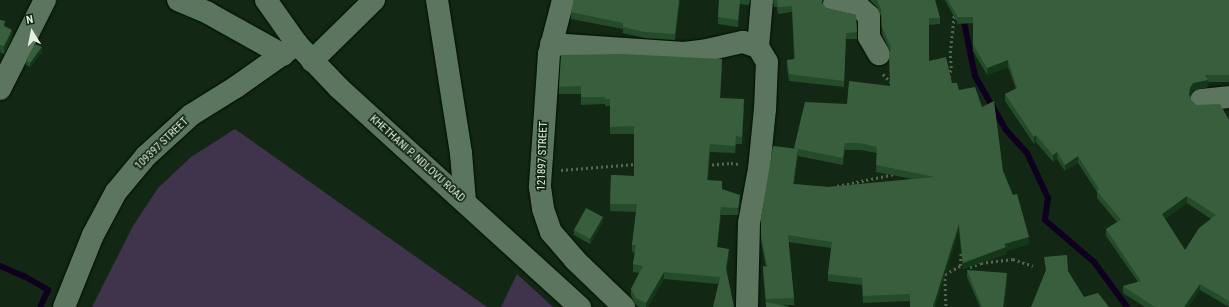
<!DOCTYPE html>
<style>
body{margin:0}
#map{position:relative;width:1229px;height:307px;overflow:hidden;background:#122714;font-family:"Roboto Condensed",sans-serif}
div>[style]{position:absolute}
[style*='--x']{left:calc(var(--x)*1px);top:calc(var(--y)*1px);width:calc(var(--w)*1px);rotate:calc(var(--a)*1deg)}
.green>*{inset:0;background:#40344d}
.stream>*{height:6px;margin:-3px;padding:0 3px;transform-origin:3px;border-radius:3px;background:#100020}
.path>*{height:2.5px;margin-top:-1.25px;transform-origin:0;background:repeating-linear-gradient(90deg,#546756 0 2px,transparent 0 5px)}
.roads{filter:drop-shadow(0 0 1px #001002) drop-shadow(0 0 1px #001002)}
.street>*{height:22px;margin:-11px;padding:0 11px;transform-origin:11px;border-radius:11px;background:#5c755e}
.secondary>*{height:22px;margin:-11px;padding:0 11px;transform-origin:11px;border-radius:11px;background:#5c755e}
.wall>*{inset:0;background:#244c2a}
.shaded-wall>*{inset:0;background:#143619}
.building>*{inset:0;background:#395e3e}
span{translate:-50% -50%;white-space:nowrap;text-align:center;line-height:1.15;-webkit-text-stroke:3.5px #122714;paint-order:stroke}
.street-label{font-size:11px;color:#e3f1e3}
.north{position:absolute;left:12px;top:12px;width:40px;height:40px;-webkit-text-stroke:3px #122714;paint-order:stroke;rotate:350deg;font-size:11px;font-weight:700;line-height:16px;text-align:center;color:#e3f1e3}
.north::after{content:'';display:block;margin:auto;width:14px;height:18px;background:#e3f1e3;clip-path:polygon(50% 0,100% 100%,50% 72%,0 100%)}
</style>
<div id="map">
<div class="green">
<i style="clip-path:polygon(235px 129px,487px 307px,92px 307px,133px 226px,158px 188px,191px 157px)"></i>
<i style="clip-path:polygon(517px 274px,553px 307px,501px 307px)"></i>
</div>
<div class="stream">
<i style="--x:963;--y:17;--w:60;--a:78.5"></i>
<i style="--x:975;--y:76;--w:62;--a:60.1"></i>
<i style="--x:1006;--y:130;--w:31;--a:48"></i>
<i style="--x:1027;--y:153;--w:50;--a:65"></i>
<i style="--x:1048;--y:198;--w:22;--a:98"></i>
<i style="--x:1045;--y:220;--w:65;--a:40.6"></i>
<i style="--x:1094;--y:262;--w:56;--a:53.7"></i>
<i style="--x:0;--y:266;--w:26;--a:23"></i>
<i style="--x:24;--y:276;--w:28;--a:30"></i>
<i style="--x:48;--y:290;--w:17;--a:115"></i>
</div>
<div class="path">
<i style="--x:883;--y:74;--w:11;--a:45"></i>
<i style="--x:949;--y:77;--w:9;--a:-77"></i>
<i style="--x:951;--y:68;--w:15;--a:-94"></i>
<i style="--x:950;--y:53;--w:39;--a:-84"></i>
<i style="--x:707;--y:165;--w:24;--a:-5"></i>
<i style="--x:731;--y:163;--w:7;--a:8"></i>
<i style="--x:561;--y:170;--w:75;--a:-4.6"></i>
<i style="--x:837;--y:186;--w:59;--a:-11.7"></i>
<i style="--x:970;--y:267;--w:12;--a:-20"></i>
<i style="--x:981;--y:263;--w:32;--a:-7"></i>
<i style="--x:1013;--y:259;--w:21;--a:19"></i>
<i style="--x:945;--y:274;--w:33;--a:88"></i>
<i style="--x:945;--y:274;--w:17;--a:-28"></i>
<i style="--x:960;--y:266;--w:15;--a:-86"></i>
</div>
<div class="roads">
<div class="street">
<i style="--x:178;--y:0;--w:33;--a:23"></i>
<i style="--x:208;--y:13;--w:86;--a:29.2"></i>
<i style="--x:437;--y:0;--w:155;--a:81.1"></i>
<i style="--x:461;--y:153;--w:49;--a:85.3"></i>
<i style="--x:563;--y:0;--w:56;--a:104.5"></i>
<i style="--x:549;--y:54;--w:102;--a:93.9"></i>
<i style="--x:542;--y:156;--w:31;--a:94"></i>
<i style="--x:540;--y:187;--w:22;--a:82"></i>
<i style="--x:543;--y:209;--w:24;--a:71"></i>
<i style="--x:551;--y:232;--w:37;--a:49"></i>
<i style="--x:575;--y:260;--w:68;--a:43.8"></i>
<i style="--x:835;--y:0;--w:5;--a:101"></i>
<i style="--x:834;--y:5;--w:26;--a:7"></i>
<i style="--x:860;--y:8;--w:12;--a:42"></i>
<i style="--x:869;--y:16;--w:21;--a:90"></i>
<i style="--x:869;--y:37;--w:20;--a:60"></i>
<i style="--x:551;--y:44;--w:133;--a:3.9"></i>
<i style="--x:684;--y:53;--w:23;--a:-7"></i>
<i style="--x:707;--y:50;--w:37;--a:-13"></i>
<i style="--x:743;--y:42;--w:16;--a:18"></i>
<i style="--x:758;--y:47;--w:17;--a:59"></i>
<i style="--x:767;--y:62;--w:47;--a:92.4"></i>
<i style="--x:765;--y:109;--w:60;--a:95.7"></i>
<i style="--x:759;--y:169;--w:55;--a:100.5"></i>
<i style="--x:749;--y:223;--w:84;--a:91.4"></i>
<i style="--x:758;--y:47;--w:47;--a:-85.1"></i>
<i style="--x:312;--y:61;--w:87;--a:-44.5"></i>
<i style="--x:0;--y:89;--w:100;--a:-63.2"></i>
<i style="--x:1201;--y:100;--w:28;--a:-6"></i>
<i style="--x:64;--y:307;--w:78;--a:-68.1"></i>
<i style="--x:93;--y:235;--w:49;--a:-61.9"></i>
<i style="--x:116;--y:192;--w:47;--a:-50.2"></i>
<i style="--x:146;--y:156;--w:61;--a:-42.3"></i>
<i style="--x:191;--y:115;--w:53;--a:-31.9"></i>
<i style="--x:236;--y:87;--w:75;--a:-35.2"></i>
</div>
<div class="secondary">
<i style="--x:266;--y:0;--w:54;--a:54.8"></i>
<i style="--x:297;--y:44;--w:61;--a:46.3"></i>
<i style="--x:339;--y:88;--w:326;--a:42.3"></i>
</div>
</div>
<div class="wall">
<i style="clip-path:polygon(680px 0,675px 40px,645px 38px,623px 33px,623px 29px,571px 19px,571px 12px)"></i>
<i style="clip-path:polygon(719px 0,750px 0,749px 5px,740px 4px,738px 27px,718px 24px)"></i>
<i style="clip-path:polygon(773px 0,823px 0,822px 3px,826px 8px,856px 15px,857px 39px,846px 39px,844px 87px,789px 81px,787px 67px,787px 60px,794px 59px,792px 12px,778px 14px,777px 7px,774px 7px)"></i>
<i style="clip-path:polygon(evenodd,870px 0,935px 0,940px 18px,940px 24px,929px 25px,929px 61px,959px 90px,1003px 171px,1029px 244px,1006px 251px,1006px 254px,963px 269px,959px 231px,910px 301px,863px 303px,862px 285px,828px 281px,828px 274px,831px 248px,788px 242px,794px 298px,794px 305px,781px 305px,790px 307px,766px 307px,763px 273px,763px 266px,766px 267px,761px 241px,761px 218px,794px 149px,847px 104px,890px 86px,890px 51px,882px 34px,881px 16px,877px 7px,870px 0,845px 150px,860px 150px,877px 153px,876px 172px,913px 179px,828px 187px,794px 184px,798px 156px,843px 165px,845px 150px)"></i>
<i style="clip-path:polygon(evenodd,945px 0,1229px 0,1229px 82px,1208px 82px,1208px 87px,1193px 90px,1190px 95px,1189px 97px,1191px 100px,1196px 105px,1229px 120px,1229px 307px,1200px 290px,1188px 307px,1145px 307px,1123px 293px,1123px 286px,1138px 282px,1106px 236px,1106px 229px,1117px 222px,1097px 198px,1097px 192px,1078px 163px,1065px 171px,1057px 159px,1053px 162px,1036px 142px,1034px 144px,1005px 101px,1005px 94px,1016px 89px,1008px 67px,987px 75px,973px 51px,973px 23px,958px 24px,945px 0,1187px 203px,1211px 219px,1185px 250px,1165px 219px,1187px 203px)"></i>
<i style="clip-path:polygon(0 20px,12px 37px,4px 54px,0 52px)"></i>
<i style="clip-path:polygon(42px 52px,30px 67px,26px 65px,26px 60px)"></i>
<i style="clip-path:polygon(722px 67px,720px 98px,744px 107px,742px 144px,736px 144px,735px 153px,710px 152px,708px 180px,740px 202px,738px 215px,721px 215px,717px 247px,729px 256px,718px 284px,664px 279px,648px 307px,639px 307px,636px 305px,631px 296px,631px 289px,639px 273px,633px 272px,633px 264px,635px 253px,632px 252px,632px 245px,636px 212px,610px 211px,611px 175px,634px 176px,634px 134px,610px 134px,610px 106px,605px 106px,605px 104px,581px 105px,581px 94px,559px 94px,559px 87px)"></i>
<i style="clip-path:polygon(603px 222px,590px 244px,574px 235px,574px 230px)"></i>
<i style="clip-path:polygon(967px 270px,1007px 280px,1004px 307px,980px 307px,967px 277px)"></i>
</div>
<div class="shaded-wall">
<i style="clip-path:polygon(679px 0,680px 0,675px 40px,675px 34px)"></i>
<i style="clip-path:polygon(740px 0,740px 4px,738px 27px,738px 20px)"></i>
<i style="clip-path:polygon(12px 30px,12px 37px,4px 54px,4px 46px)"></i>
<i style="clip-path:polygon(42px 47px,42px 52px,30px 67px,30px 63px)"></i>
<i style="clip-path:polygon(1008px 60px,1008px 67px,987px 75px,987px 68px)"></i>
<i style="clip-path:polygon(1208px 80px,1208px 87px,1193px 90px,1190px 95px,1189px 101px,1189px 94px,1190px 88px,1193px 83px)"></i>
<i style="clip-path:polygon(744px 99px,744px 107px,742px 144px,742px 137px)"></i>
<i style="clip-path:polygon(1036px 135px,1036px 142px,1034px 144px,1034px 137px)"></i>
<i style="clip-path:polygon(845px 143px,845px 150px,843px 165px,843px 158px)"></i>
<i style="clip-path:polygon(710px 144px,710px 152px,707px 187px,707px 180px)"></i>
<i style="clip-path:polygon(798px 149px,798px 156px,793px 190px,793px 184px)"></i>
<i style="clip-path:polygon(1057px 152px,1057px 159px,1053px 162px,1053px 155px)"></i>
<i style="clip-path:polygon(1078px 156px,1078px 163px,1065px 171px,1065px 165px)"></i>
<i style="clip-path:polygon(740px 195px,740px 202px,738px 215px,738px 208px)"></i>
<i style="clip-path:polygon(1187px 196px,1187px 203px,1162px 221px,1162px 214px)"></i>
<i style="clip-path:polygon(721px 207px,721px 215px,717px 254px,717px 247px)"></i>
<i style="clip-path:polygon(603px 217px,603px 222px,590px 244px,590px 239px)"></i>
<i style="clip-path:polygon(959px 224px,959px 231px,935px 307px,933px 307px)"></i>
<i style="clip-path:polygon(1029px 237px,1029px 244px,1006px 251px,1006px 254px,963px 269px,963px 263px,1004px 244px)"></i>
<i style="clip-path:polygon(729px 249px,729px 256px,726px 275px,726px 268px)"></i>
<i style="clip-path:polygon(664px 272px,664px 279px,648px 307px,646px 307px,646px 303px)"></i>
<i style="clip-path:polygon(1007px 273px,1007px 280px,1004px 307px,1003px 307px)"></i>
<i style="clip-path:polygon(1200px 284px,1200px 290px,1188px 307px,1184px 307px)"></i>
</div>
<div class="building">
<i style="clip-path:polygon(574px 0,679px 0,675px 34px,645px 32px,623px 27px,623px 23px,571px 12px)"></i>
<i style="clip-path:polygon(719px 0,740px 0,738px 20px,718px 17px)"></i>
<i style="clip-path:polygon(774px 0,822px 0,822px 3px,826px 8px,856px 15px,857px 32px,846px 33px,844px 81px,789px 74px,787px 60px,795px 59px,792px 6px,778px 7px,777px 0)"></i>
<i style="clip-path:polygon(877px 0,935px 0,940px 18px,929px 18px,929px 61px,946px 57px,952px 83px,957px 83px,959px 90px,975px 87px,982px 107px,994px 101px,1003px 171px,1013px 195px,1017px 194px,1029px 237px,1004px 244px,1006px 247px,963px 263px,959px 224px,933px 307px,910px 307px,910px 294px,863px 296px,862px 278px,828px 274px,832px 242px,788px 235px,794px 298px,766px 299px,763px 266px,767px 267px,761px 234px,761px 218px,773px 146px,798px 149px,793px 184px,828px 187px,935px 177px,876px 165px,877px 147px,860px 143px,845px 143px,843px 158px,794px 148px,805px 102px,847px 104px,849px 81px,890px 86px,889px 54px,891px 47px,882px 27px,881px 9px)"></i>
<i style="clip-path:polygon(evenodd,948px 0,1229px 0,1229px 75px,1205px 75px,1208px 80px,1193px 83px,1190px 88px,1189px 94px,1191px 100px,1196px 105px,1220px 104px,1229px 120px,1229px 301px,1200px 284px,1184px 307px,1155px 307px,1123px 286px,1141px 281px,1106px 229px,1121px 220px,1097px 191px,1099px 189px,1078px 156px,1065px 165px,1057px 152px,1053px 155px,1036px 135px,1034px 137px,1005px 94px,1017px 88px,1008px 60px,987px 68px,973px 44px,973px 17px,958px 17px,948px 0,1187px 196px,1216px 215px,1199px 228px,1185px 250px,1162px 214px,1187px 196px)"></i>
<i style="clip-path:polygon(0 20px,5px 21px,4px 26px,12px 30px,4px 46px,0 45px)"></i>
<i style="clip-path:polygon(35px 44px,42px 47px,30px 63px,26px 60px)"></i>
<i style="clip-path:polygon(622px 54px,722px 59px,720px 98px,744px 99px,742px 137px,736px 136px,735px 146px,710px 144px,707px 180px,722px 181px,722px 189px,740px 195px,738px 208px,721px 207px,717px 247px,729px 249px,726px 268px,734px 307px,713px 307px,720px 277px,664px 272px,646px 303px,636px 298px,631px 289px,643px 266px,633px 264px,636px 245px,632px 245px,637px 204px,610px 204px,611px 175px,634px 176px,634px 126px,610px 127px,610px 99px,605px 99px,605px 97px,581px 97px,581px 86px,559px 87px,561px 55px)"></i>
<i style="clip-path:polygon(586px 208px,603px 217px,590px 239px,574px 230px)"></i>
<i style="clip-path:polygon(1067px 255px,1068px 271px,1084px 297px,1098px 293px,1109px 307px,1031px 307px,1046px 270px,1044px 257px)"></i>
<i style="clip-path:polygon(967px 270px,1007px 273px,1003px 307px,982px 307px)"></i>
<i style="clip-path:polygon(766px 302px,790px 307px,766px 307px)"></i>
</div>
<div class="street-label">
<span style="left:162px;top:144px;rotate:-44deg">109397 STREET</span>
<span style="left:543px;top:156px;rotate:-88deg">121897 STREET</span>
<span style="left:417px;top:159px;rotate:42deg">KHETHANI P. NDLOVU ROAD</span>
</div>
<div class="north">N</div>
</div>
